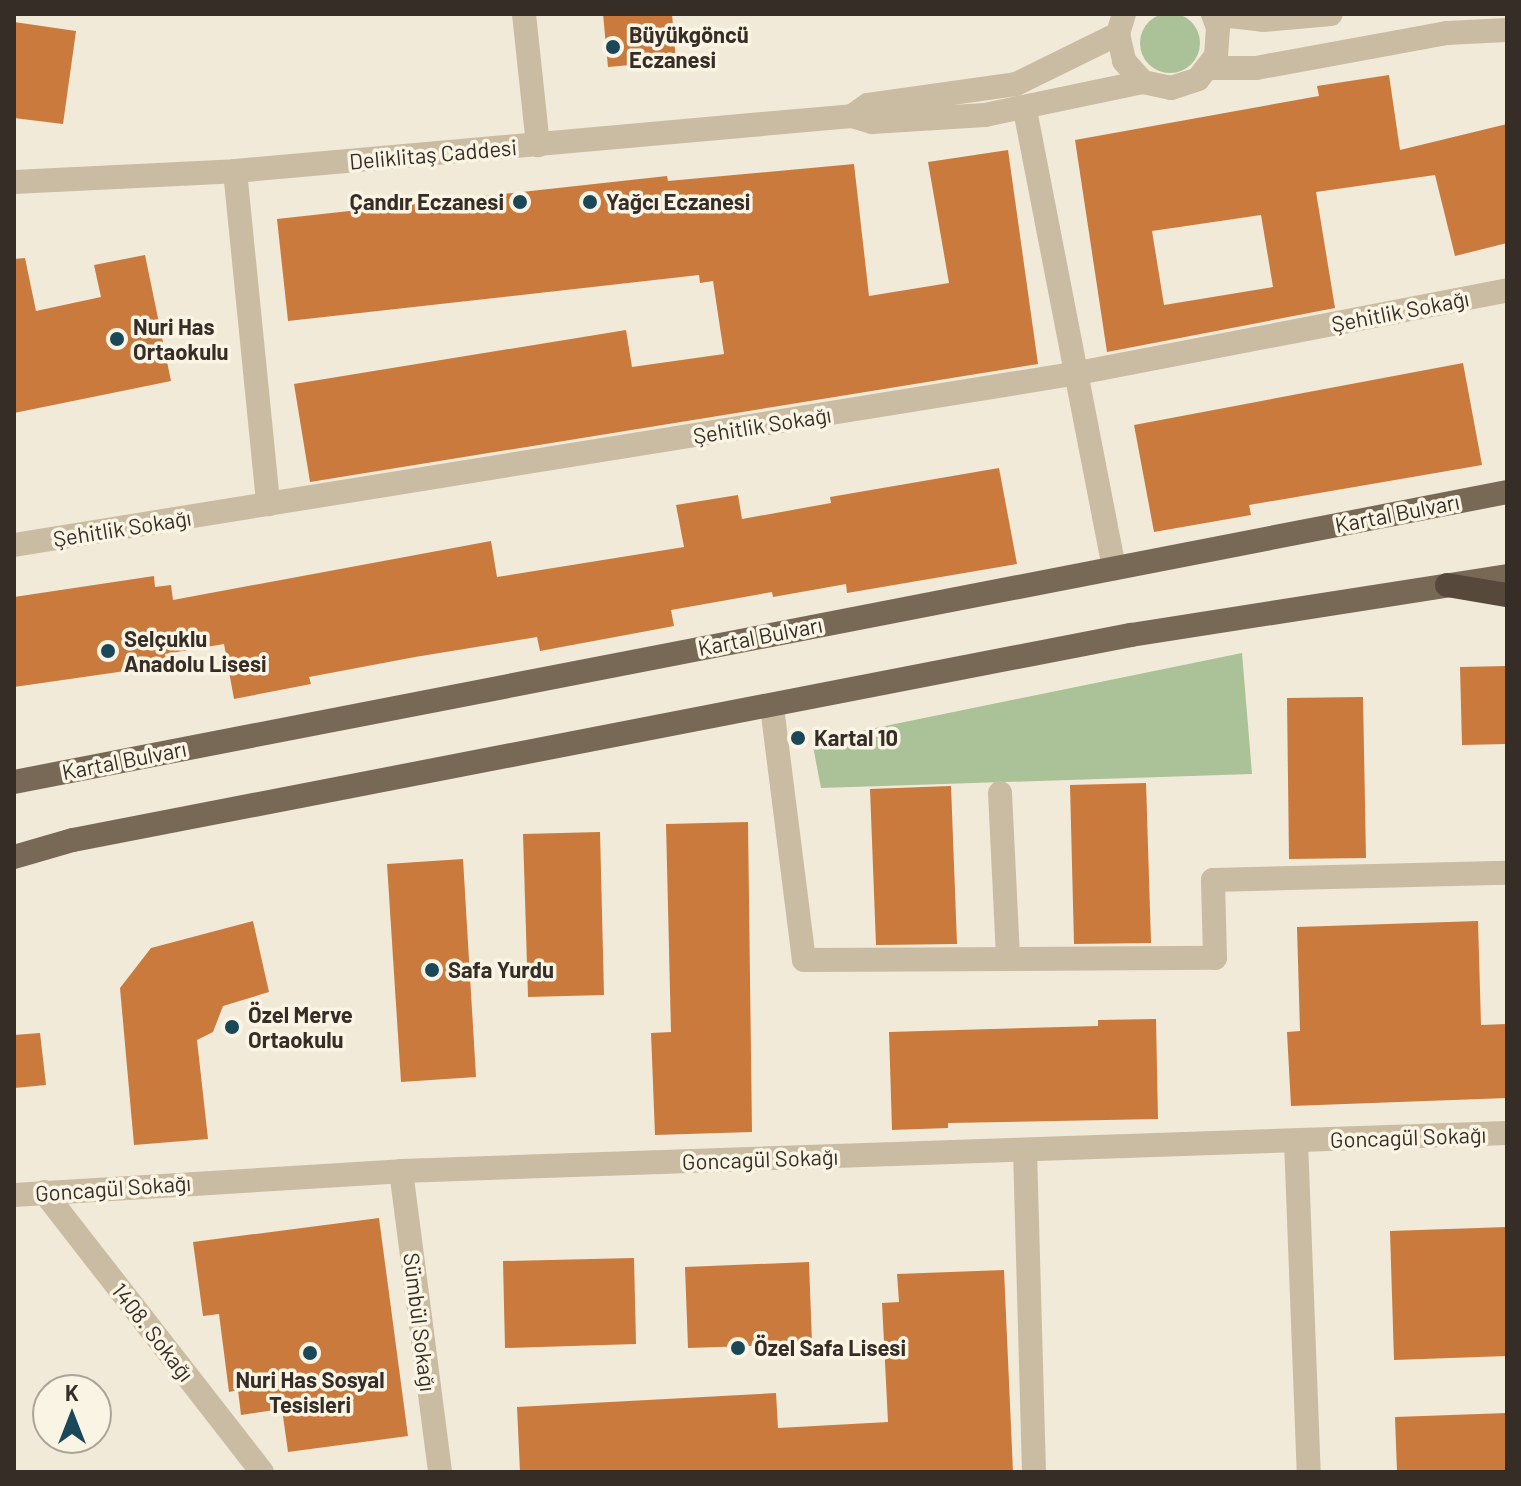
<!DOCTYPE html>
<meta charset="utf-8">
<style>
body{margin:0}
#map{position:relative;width:1521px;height:1486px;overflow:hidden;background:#f2ead8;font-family:Barlow,sans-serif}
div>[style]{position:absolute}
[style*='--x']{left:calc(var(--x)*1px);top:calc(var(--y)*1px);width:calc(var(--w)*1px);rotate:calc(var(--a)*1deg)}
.green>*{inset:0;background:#abc197}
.round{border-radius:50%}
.building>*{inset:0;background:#ca7a3d}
.minor>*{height:24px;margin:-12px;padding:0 12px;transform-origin:12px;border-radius:12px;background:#cabca3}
.major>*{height:24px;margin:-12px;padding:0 12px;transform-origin:12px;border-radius:12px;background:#786856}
.highway>*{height:24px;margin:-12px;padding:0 12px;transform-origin:12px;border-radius:12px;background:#56493c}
.dots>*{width:22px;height:22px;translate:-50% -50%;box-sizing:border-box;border:4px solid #faf4e4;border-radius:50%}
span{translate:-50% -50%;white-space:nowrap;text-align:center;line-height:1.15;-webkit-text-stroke:7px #faf4e4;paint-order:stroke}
.poi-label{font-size:22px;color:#352d26;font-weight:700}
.left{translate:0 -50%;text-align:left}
.right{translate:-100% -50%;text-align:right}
.street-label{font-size:22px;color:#352d26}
.frame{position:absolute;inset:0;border:16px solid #352d26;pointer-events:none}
.north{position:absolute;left:32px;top:1374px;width:80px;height:80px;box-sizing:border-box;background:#faf4e4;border:2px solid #aba498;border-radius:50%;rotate:0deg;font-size:22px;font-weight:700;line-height:32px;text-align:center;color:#352d26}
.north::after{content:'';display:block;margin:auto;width:28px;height:36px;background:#1a4858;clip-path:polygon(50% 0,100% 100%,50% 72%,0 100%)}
</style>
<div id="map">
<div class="green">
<i class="round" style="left:1140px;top:13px;width:60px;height:60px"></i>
<i style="clip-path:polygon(1242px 653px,1252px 774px,821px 788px,812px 741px)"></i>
</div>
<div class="building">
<i style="clip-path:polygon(603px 14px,672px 14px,676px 61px,608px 67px)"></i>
<i style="clip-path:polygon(14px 22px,76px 31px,63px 124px,14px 118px)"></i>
<i style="clip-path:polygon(evenodd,1389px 75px,1400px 150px,1507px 124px,1507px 243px,1455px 256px,1435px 175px,1316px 192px,1335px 308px,1107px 352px,1075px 140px,1319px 96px,1317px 86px,1389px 75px,1261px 215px,1273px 287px,1164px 305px,1152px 231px,1261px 215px)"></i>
<i style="clip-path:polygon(1008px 150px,1038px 364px,310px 482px,294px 384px,626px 330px,632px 367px,724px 354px,713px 281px,700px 283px,699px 275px,288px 321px,277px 219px,667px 176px,668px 181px,854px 164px,869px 296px,949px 283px,928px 162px)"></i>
<i style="clip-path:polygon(145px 255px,171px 381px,14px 413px,14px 259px,25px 258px,36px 311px,101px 297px,94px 265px)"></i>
<i style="clip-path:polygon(1463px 363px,1482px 465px,1249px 505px,1251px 515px,1154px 532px,1134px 425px)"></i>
<i style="clip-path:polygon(999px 468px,1017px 564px,847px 593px,846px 584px,773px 597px,772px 592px,671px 610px,674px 626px,540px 651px,537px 637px,415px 657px,309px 677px,311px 684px,234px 699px,224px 644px,165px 654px,167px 665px,14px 687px,14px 597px,154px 576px,155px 587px,171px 585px,173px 600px,491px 541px,497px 577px,684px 547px,676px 505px,738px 495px,742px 519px,831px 503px,830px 497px)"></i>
<i style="clip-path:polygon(1507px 666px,1507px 744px,1462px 745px,1460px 667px)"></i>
<i style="clip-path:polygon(1363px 697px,1366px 858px,1289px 859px,1287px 698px)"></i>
<i style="clip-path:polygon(1146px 783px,1151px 943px,1074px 944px,1070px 785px)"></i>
<i style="clip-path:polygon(951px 786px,957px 944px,876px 945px,870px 789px)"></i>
<i style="clip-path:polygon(748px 822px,752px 1132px,655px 1135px,651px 1033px,671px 1032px,666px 824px)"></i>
<i style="clip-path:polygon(600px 832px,604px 995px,528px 997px,523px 834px)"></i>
<i style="clip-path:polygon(463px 859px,476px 1077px,401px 1082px,387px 864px)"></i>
<i style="clip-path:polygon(253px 921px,269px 992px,223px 1006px,213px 1032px,197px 1040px,208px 1139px,134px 1145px,120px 988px,151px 948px)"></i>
<i style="clip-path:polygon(1478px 921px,1481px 1025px,1507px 1024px,1507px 1098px,1291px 1106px,1287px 1032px,1300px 1031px,1297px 927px)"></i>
<i style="clip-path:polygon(1156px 1019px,1158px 1119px,948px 1123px,948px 1128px,892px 1130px,889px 1032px,1098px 1026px,1098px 1020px)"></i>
<i style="clip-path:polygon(40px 1033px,46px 1085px,14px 1088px,14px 1035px)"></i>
<i style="clip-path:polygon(379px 1218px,408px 1436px,288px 1452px,282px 1409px,241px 1415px,238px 1390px,229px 1392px,219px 1314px,203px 1316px,193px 1242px)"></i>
<i style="clip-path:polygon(1507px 1227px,1507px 1356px,1394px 1360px,1390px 1231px)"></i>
<i style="clip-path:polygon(634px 1258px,636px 1344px,505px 1348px,503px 1261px)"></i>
<i style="clip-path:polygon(809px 1262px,812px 1344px,688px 1348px,685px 1267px)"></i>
<i style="clip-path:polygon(1004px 1270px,1013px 1472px,520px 1472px,517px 1407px,776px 1393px,778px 1428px,888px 1422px,882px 1303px,899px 1302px,897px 1274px)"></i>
<i style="clip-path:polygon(1507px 1413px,1507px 1472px,1397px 1472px,1395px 1417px)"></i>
</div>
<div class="minor">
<i style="--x:524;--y:14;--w:132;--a:83.9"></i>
<i style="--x:1124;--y:14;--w:21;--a:107"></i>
<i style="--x:1118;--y:34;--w:28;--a:77"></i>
<i style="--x:1124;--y:61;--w:28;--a:48"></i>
<i style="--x:1143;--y:82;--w:29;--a:12"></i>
<i style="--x:1171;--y:88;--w:28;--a:-18"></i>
<i style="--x:1198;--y:79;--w:29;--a:-52"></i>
<i style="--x:1216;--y:56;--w:28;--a:-86"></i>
<i style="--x:1218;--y:28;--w:15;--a:-110"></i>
<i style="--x:1213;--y:14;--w:50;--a:6.8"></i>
<i style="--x:1263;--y:20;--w:68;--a:-5"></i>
<i style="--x:1208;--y:68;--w:48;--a:0"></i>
<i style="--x:1256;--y:68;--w:194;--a:-10.4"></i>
<i style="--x:1447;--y:33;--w:60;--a:-2.9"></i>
<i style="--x:1025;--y:110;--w:467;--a:79"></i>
<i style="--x:852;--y:116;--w:19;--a:-35"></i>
<i style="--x:868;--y:105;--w:149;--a:-8.1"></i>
<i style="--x:1016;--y:84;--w:114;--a:-26.1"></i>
<i style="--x:235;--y:171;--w:335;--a:84.3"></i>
<i style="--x:14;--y:182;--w:221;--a:-2.8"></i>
<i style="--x:235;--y:171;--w:619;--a:-5.09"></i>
<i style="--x:852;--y:116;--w:21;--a:17"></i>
<i style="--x:872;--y:122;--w:113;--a:-3.5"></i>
<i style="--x:985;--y:115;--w:161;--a:-11.8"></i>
<i style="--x:14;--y:545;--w:1078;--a:-9.18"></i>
<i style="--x:1078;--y:373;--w:437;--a:-10.9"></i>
<i style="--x:772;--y:707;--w:255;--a:82.8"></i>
<i style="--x:804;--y:960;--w:411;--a:-0.3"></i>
<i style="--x:1215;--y:958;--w:78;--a:-91.5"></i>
<i style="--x:1213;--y:880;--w:294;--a:-1.4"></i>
<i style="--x:1000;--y:793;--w:166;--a:87.2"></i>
<i style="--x:1296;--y:1141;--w:331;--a:87.8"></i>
<i style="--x:1025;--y:1150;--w:322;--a:88.4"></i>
<i style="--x:401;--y:1171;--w:304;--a:82.6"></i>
<i style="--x:44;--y:1192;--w:355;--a:52.1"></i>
<i style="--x:14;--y:1195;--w:388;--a:-3.5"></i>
<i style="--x:401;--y:1171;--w:1107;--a:-1.97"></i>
</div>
<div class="major">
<i style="--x:14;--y:782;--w:1521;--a:-10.99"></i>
<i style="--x:14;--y:857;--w:61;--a:-16.1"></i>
<i style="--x:73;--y:840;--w:1078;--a:-10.97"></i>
<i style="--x:1131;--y:635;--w:381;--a:-8.9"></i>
</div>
<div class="highway">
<i style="--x:1447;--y:585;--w:61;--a:9.5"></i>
</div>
<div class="dots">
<i style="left:613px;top:47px;background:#1a4858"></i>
<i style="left:520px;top:202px;background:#1a4858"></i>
<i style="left:590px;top:202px;background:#1a4858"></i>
<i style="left:117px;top:339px;background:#1a4858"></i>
<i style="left:108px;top:651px;background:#1a4858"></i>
<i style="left:798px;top:738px;background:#1a4858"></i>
<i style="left:432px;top:970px;background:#1a4858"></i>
<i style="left:232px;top:1027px;background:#1a4858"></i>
<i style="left:738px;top:1348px;background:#1a4858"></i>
<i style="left:310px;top:1353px;background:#1a4858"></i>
</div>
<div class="poi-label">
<span class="left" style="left:629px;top:47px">Büyükgöncü<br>Eczanesi</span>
<span class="right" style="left:504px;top:202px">Çandır Eczanesi</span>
<span class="left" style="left:606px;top:202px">Yağcı Eczanesi</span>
<span class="left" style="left:133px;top:339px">Nuri Has<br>Ortaokulu</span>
<span class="left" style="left:124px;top:651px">Selçuklu<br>Anadolu Lisesi</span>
<span class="left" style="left:814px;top:738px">Kartal 10</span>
<span class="left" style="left:448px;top:970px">Safa Yurdu</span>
<span class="left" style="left:248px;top:1027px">Özel Merve<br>Ortaokulu</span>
<span class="left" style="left:754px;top:1348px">Özel Safa Lisesi</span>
<span style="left:310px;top:1392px">Nuri Has Sosyal<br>Tesisleri</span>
</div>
<div class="street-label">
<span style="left:433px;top:154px;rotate:-5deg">Deliklitaş Caddesi</span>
<span style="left:1400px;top:311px;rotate:-11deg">Şehitlik Sokağı</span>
<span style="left:762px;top:425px;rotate:-9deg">Şehitlik Sokağı</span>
<span style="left:1397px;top:513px;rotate:-11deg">Kartal Bulvarı</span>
<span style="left:122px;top:528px;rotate:-9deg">Şehitlik Sokağı</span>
<span style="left:760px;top:636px;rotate:-11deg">Kartal Bulvarı</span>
<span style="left:124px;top:760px;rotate:-11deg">Kartal Bulvarı</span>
<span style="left:1408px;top:1137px;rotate:-2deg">Goncagül Sokağı</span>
<span style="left:760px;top:1159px;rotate:-2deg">Goncagül Sokağı</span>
<span style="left:113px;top:1188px;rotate:-4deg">Goncagül Sokağı</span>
<span style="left:420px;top:1322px;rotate:83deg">Sümbül Sokağı</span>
<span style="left:153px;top:1332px;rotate:52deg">1408. Sokağı</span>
</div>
<div class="frame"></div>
<div class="north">K</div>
</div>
